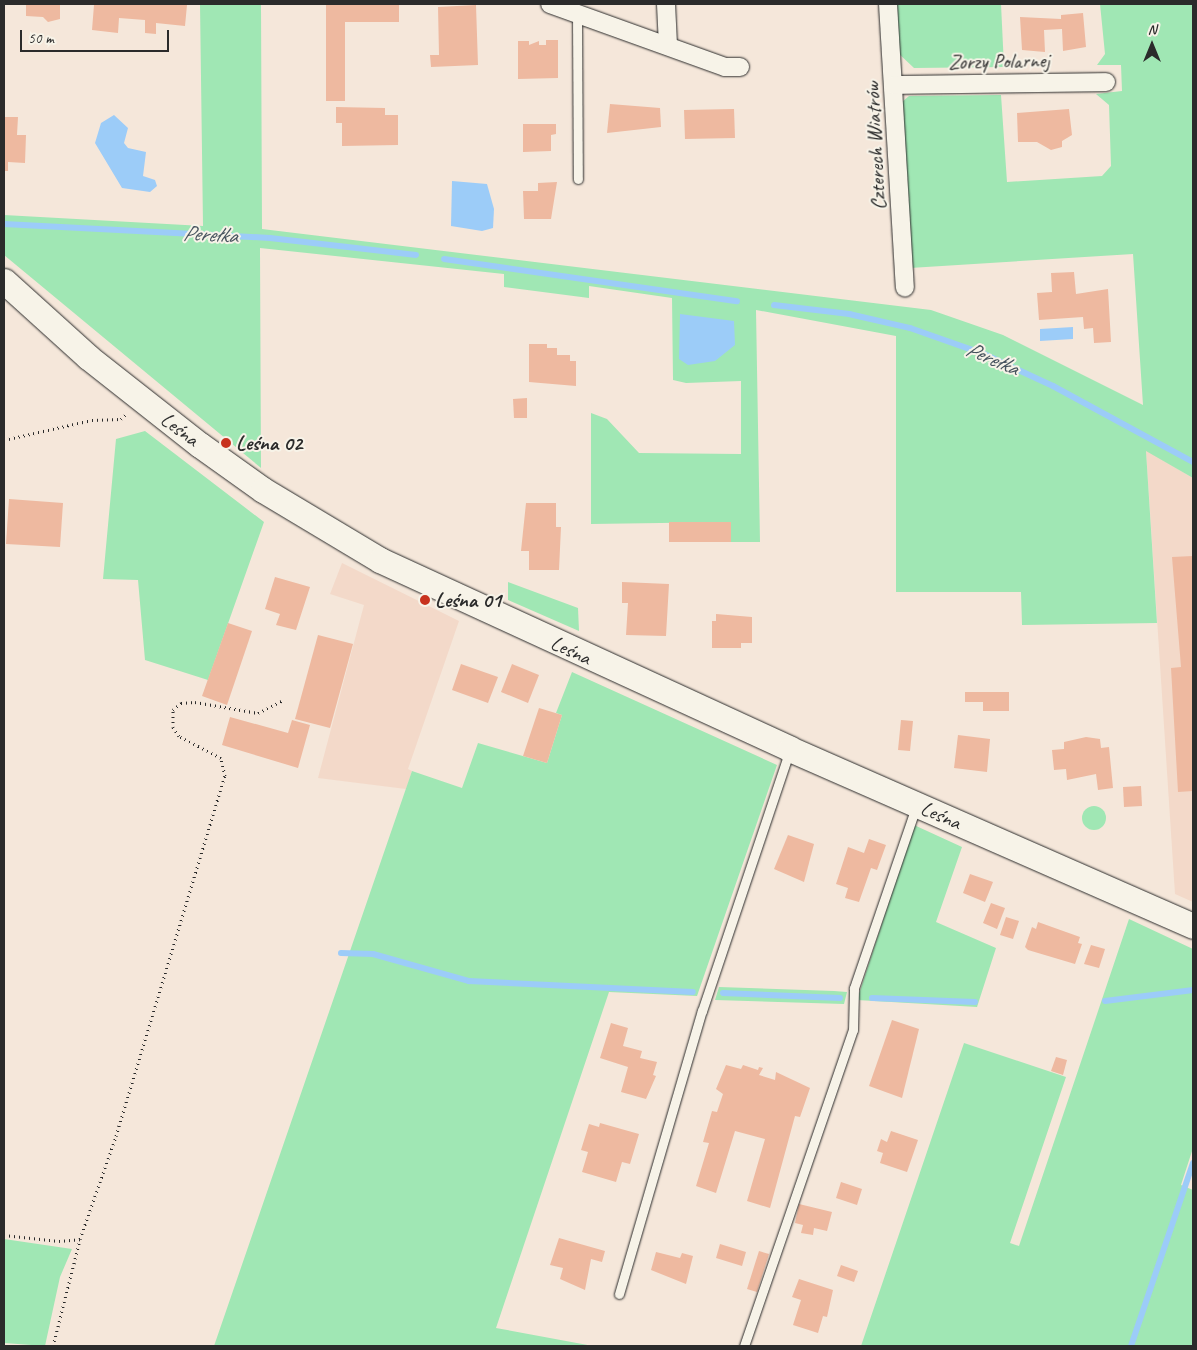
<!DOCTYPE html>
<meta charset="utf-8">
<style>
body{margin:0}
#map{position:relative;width:1197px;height:1350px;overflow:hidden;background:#f5e7da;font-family:Caveat,sans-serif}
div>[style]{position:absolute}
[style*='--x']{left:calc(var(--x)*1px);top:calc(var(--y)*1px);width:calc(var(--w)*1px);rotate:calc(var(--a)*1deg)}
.built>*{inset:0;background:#f3d9c9}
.green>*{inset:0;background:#a0e7b4}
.round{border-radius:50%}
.water>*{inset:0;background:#9cccf8}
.stream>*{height:6px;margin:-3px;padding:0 3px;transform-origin:3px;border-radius:3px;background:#9cccf8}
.building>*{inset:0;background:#eeb9a0}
.path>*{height:3px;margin-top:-1.5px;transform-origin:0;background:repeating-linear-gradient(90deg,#2b2b2b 0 1px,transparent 0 5px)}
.roads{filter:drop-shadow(0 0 1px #2b2b2b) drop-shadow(0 0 1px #2b2b2b)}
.lane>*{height:9px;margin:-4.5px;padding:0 4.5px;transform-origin:4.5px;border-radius:4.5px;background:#f7f3e8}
.street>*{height:18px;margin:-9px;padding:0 9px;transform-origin:9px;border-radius:9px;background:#f7f3e8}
.secondary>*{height:25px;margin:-12.5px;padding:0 12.5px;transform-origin:12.5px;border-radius:12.5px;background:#f7f3e8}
.dots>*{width:14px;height:14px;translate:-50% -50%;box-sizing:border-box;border:2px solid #f7f3e8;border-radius:50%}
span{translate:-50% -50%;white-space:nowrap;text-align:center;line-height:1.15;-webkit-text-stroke:4px #f7f3e8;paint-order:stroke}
.street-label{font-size:21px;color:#2b2b2b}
.poi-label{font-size:21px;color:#2b2b2b;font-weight:700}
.left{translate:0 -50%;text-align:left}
.water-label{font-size:22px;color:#47535e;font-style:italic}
.frame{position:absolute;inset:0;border:5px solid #2b2b2b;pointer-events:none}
.north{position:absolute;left:1127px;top:20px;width:50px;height:50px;-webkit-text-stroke:4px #f7f3e8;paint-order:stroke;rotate:0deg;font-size:14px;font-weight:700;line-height:20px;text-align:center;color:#2b2b2b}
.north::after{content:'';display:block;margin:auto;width:18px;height:22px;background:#2b2b2b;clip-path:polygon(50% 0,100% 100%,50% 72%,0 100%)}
.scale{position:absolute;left:20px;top:30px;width:149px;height:22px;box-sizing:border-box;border:2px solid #2b2b2b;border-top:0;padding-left:6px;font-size:15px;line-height:18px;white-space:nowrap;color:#2b2b2b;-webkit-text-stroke:4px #f7f3e8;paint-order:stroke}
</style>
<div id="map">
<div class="built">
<i style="clip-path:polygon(1146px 450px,1193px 478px,1193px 902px,1175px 894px)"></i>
<i style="clip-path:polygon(342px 563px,459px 621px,408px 769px,412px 771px,406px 789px,318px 778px,364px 605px,330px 594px)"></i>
</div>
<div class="green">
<i style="clip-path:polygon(200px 4px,261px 4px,262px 229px,931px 310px,1003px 335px,1143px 405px,1133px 254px,910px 268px,902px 102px,909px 96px,1001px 95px,1007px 182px,1102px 176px,1111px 166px,1109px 105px,1096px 94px,1122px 91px,1121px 65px,1097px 65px,1105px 54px,1100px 4px,1193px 4px,1193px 478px,1146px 451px,1157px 623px,1022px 625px,1021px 592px,896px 592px,896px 336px,756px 310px,760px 542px,731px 542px,730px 522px,591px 524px,591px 413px,607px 419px,639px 453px,741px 454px,741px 381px,686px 383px,673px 380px,672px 298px,589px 286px,589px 298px,504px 287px,504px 274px,260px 248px,261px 468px,4px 255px,4px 215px,203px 226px)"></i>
<i style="clip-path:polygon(894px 4px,1001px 4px,1004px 67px,914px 68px,897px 52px)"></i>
<i style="clip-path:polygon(145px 431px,264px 522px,208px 680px,145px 660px,138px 580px,103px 579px,116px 439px)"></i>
<i style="clip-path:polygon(508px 582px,578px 608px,579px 631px,508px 600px)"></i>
<i style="clip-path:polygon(572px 672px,777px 765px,697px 996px,609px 992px,496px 1328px,593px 1346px,214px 1346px,412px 771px,462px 788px,478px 743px,547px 763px,562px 715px,556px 713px)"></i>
<i class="round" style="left:1082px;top:806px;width:24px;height:24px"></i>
<i style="clip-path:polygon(914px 825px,962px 847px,936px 922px,996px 948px,977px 1007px,857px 1000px)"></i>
<i style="clip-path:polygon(1129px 919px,1193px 949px,1193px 1148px,1181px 1185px,1193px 1190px,1193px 1346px,861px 1346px,964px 1043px,1066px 1077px,1010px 1243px,1019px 1246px)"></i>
<i style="clip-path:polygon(719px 987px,834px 991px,847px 992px,844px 1004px,715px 1000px)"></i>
<i style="clip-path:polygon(4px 1239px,72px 1249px,60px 1277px,45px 1346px,4px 1343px)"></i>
</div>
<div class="water">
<i style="clip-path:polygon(114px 115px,128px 128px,124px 143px,128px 148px,146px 152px,143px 176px,155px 180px,157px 186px,150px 192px,122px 188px,95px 143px,101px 123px)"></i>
<i style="clip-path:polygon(452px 181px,487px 184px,494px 209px,493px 228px,482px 231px,451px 226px)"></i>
<i style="clip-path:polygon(680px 314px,734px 321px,735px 345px,715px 361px,688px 365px,679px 359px)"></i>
<i style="clip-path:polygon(1073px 327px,1073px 339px,1040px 341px,1040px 329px)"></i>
</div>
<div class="stream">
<i style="--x:4;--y:224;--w:266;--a:3"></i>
<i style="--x:270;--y:238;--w:147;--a:6.6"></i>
<i style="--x:444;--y:259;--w:296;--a:8.2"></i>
<i style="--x:774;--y:305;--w:76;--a:6.8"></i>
<i style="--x:849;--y:314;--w:63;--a:12.9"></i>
<i style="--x:910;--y:328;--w:78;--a:19.4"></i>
<i style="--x:984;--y:354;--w:76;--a:24.9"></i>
<i style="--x:1053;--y:386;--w:159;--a:28.5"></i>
<i style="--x:341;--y:953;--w:32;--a:2"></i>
<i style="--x:373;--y:954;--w:100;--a:15.7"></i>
<i style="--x:469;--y:981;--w:224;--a:2.8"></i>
<i style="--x:723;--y:993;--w:117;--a:2.4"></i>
<i style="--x:872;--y:998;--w:103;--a:2.2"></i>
<i style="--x:1105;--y:1001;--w:89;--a:-7.1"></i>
<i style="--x:1131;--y:1346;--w:193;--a:-71.3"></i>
</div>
<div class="building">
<i style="clip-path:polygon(26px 4px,60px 4px,60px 19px,48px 22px,43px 17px,26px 16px)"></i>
<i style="clip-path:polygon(326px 4px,399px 4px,399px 22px,345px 22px,345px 101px,326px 101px)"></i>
<i style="clip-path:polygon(94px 5px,187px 5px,185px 26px,156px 23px,156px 34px,145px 33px,145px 20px,119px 18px,118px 33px,92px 30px)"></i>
<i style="clip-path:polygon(476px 5px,478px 65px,431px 67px,430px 55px,439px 55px,438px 7px)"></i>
<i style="clip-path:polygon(1083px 13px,1086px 47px,1063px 51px,1062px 29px,1044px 30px,1045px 52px,1022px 50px,1020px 17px,1061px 19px,1061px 15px)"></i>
<i style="clip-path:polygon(546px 40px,558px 40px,558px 78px,518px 79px,518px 41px,529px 41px,529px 45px,539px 41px,539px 45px,546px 45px)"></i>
<i style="clip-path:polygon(610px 104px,660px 108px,661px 127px,607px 133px)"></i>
<i style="clip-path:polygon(336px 107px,385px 108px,385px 115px,398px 115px,398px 145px,342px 146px,342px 123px,336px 123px)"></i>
<i style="clip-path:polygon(734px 109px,735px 138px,685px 139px,684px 110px)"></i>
<i style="clip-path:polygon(1069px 109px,1072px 135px,1062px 141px,1062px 147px,1051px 150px,1037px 142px,1018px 142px,1017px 113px)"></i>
<i style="clip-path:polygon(4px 117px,18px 117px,17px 135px,26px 135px,25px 163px,8px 162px,8px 171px,4px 171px)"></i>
<i style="clip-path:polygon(523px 124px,556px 124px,556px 134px,551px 135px,551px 151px,523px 152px)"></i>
<i style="clip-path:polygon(557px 182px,551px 219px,524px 219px,523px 191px,538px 191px,538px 183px)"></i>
<i style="clip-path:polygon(1074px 272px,1076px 294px,1108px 289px,1111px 342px,1094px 343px,1093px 328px,1084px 329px,1083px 317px,1039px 320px,1037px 293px,1052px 292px,1051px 273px)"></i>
<i style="clip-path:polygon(529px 344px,547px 344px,547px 348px,557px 348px,557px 355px,570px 355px,570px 361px,576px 361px,576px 386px,529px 382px)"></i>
<i style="clip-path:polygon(527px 398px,527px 418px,514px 418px,513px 399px)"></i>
<i style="clip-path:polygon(9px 499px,63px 503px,60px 547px,6px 544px)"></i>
<i style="clip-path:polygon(526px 503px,556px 503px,556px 527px,561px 527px,559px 570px,529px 570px,529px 551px,521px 551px)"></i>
<i style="clip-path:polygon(669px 522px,731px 522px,731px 542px,669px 542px)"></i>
<i style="clip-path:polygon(1193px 556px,1193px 791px,1178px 792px,1171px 668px,1181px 667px,1172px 557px)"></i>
<i style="clip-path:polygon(275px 577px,310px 587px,296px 630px,276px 625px,280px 614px,265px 609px)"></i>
<i style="clip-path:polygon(622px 582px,669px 584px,666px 636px,626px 635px,628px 603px,622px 603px)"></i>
<i style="clip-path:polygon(716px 614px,752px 617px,752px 643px,741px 643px,741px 648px,712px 648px,712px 621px,716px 621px)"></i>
<i style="clip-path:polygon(228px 623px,252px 631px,227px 705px,202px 696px)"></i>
<i style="clip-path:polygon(318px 635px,353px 644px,330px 728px,295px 719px)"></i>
<i style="clip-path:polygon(461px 664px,498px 677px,488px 703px,452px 690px)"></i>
<i style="clip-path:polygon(512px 664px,539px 675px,528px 703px,501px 692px)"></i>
<i style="clip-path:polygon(965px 692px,1009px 692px,1009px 711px,983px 711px,983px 702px,965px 702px)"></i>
<i style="clip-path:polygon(539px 708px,562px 715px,547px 763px,523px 756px)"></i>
<i style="clip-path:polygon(230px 717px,288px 733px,292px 720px,310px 725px,298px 768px,222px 745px)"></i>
<i style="clip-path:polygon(901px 720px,913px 721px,910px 751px,898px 750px)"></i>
<i style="clip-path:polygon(958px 735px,990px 739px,987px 772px,954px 768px)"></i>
<i style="clip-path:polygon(1086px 737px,1100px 739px,1101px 748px,1109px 747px,1113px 788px,1098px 790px,1096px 774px,1067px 780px,1066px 769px,1054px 770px,1052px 750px,1064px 749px,1064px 742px)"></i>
<i style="clip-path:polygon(1141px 786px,1142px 806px,1124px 807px,1123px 787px)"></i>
<i style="clip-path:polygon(788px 835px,814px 844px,804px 882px,774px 869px)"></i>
<i style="clip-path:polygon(869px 839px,886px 845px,877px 870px,871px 868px,859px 902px,845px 898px,848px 888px,836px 884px,848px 847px,864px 853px)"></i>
<i style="clip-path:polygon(970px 874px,993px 882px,985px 902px,963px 893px)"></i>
<i style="clip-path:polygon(991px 903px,1005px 908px,997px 929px,983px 923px)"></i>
<i style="clip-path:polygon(1006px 917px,1019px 921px,1013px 939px,1000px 935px)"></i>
<i style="clip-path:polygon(1038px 922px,1080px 937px,1078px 943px,1082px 944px,1075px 964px,1028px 950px,1025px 947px,1032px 927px,1036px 929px)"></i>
<i style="clip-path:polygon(1091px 945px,1105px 949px,1099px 968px,1084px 964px)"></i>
<i style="clip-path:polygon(892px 1020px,919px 1029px,902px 1098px,869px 1086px)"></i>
<i style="clip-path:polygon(611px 1023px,628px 1028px,623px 1046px,642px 1051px,640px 1058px,657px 1062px,653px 1075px,656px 1076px,646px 1099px,621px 1092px,628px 1067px,600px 1058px)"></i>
<i style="clip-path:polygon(1056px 1057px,1067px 1060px,1063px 1075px,1051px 1071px)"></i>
<i style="clip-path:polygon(726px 1065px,741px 1069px,743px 1065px,758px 1070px,759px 1067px,763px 1068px,759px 1075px,775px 1080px,776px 1072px,810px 1088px,800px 1117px,795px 1116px,770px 1208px,747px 1201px,765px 1139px,735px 1131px,716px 1193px,696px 1186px,709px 1143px,703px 1142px,712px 1111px,717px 1112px,723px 1094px,716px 1089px)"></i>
<i style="clip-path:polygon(600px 1123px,639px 1134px,630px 1164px,622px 1162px,616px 1182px,582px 1172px,588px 1152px,581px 1150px,589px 1124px,599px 1127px)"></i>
<i style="clip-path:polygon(891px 1131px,918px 1140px,907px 1172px,880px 1163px,883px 1153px,877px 1151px,881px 1139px,887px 1142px)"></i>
<i style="clip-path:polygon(841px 1182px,862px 1189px,857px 1205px,836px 1198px)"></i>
<i style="clip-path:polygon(799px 1204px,832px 1212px,827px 1231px,814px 1228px,813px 1235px,801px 1233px,803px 1225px,795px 1223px)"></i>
<i style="clip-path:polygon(559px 1238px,605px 1251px,602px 1262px,591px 1259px,585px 1290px,560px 1279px,563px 1268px,550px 1265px)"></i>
<i style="clip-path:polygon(720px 1244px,746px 1252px,742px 1266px,716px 1258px)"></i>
<i style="clip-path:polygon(759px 1251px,769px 1254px,757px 1292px,747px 1289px)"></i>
<i style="clip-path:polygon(656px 1252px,680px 1258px,682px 1253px,693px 1256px,686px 1284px,651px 1270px)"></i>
<i style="clip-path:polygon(841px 1265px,858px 1271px,854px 1282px,837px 1276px)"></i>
<i style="clip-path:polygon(799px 1279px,833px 1290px,827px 1317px,823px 1316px,818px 1333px,793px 1325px,801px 1300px,792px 1297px)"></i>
</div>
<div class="path">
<i style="--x:4;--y:440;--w:90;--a:-12.8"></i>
<i style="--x:92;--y:420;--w:29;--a:-2"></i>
<i style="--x:121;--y:419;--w:7;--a:-45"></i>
<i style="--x:4;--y:1235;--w:55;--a:6.2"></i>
<i style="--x:59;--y:1241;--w:21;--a:-5"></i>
<i style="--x:53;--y:1346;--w:110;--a:-75.8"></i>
<i style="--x:80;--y:1239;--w:109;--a:-70.7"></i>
<i style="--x:116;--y:1136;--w:376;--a:-73.2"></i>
<i style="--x:225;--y:776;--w:18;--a:-103"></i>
<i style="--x:221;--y:758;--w:47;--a:-152.4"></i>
<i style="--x:179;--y:736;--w:11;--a:-124"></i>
<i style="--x:173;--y:727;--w:17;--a:-90"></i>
<i style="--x:173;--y:710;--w:11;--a:-41"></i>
<i style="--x:181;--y:703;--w:14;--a:-4"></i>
<i style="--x:195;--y:702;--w:64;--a:9.9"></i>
<i style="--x:258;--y:713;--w:27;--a:-27"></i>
</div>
<div class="roads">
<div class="lane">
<i style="--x:577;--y:14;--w:165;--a:89.7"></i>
<i style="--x:619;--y:1294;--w:295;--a:-73.7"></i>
<i style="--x:702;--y:1011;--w:275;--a:-71.4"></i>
<i style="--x:744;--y:1346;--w:334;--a:-71"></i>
<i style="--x:853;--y:1030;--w:42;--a:-88.6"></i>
<i style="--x:854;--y:988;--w:191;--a:-71.1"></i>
</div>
<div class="street">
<i style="--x:550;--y:4;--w:186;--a:19.8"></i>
<i style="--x:725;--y:67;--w:15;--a:0"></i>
<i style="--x:666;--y:4;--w:41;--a:87.2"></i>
<i style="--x:888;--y:4;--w:284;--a:86.6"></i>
<i style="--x:894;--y:85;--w:212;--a:-0.8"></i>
</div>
<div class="secondary">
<i style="--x:4;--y:281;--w:113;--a:42.1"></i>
<i style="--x:88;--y:357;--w:142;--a:38.2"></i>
<i style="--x:200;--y:445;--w:77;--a:35.5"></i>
<i style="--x:263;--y:490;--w:136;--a:30.9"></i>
<i style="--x:380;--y:560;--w:451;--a:24.7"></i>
<i style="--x:790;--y:749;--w:440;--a:23.7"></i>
</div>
</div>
<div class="dots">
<i style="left:226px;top:443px;background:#c8321e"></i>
<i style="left:425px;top:600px;background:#c8321e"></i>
</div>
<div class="street-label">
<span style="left:999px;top:61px;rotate:-1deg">Zorzy Polarnej</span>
<span style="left:875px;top:146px;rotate:-93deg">Czterech Wiatrów</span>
<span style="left:180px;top:429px;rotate:37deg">Leśna</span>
<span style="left:571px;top:650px;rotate:25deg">Leśna</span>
<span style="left:941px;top:815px;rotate:24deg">Leśna</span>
</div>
<div class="poi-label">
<span class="left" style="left:236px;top:443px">Leśna 02</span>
<span class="left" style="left:435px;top:600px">Leśna 01</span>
</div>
<div class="water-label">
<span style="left:210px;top:235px;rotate:3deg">Perełka</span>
<span style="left:992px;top:359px;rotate:23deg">Perełka</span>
</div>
<div class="frame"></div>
<div class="north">N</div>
<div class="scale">50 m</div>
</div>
